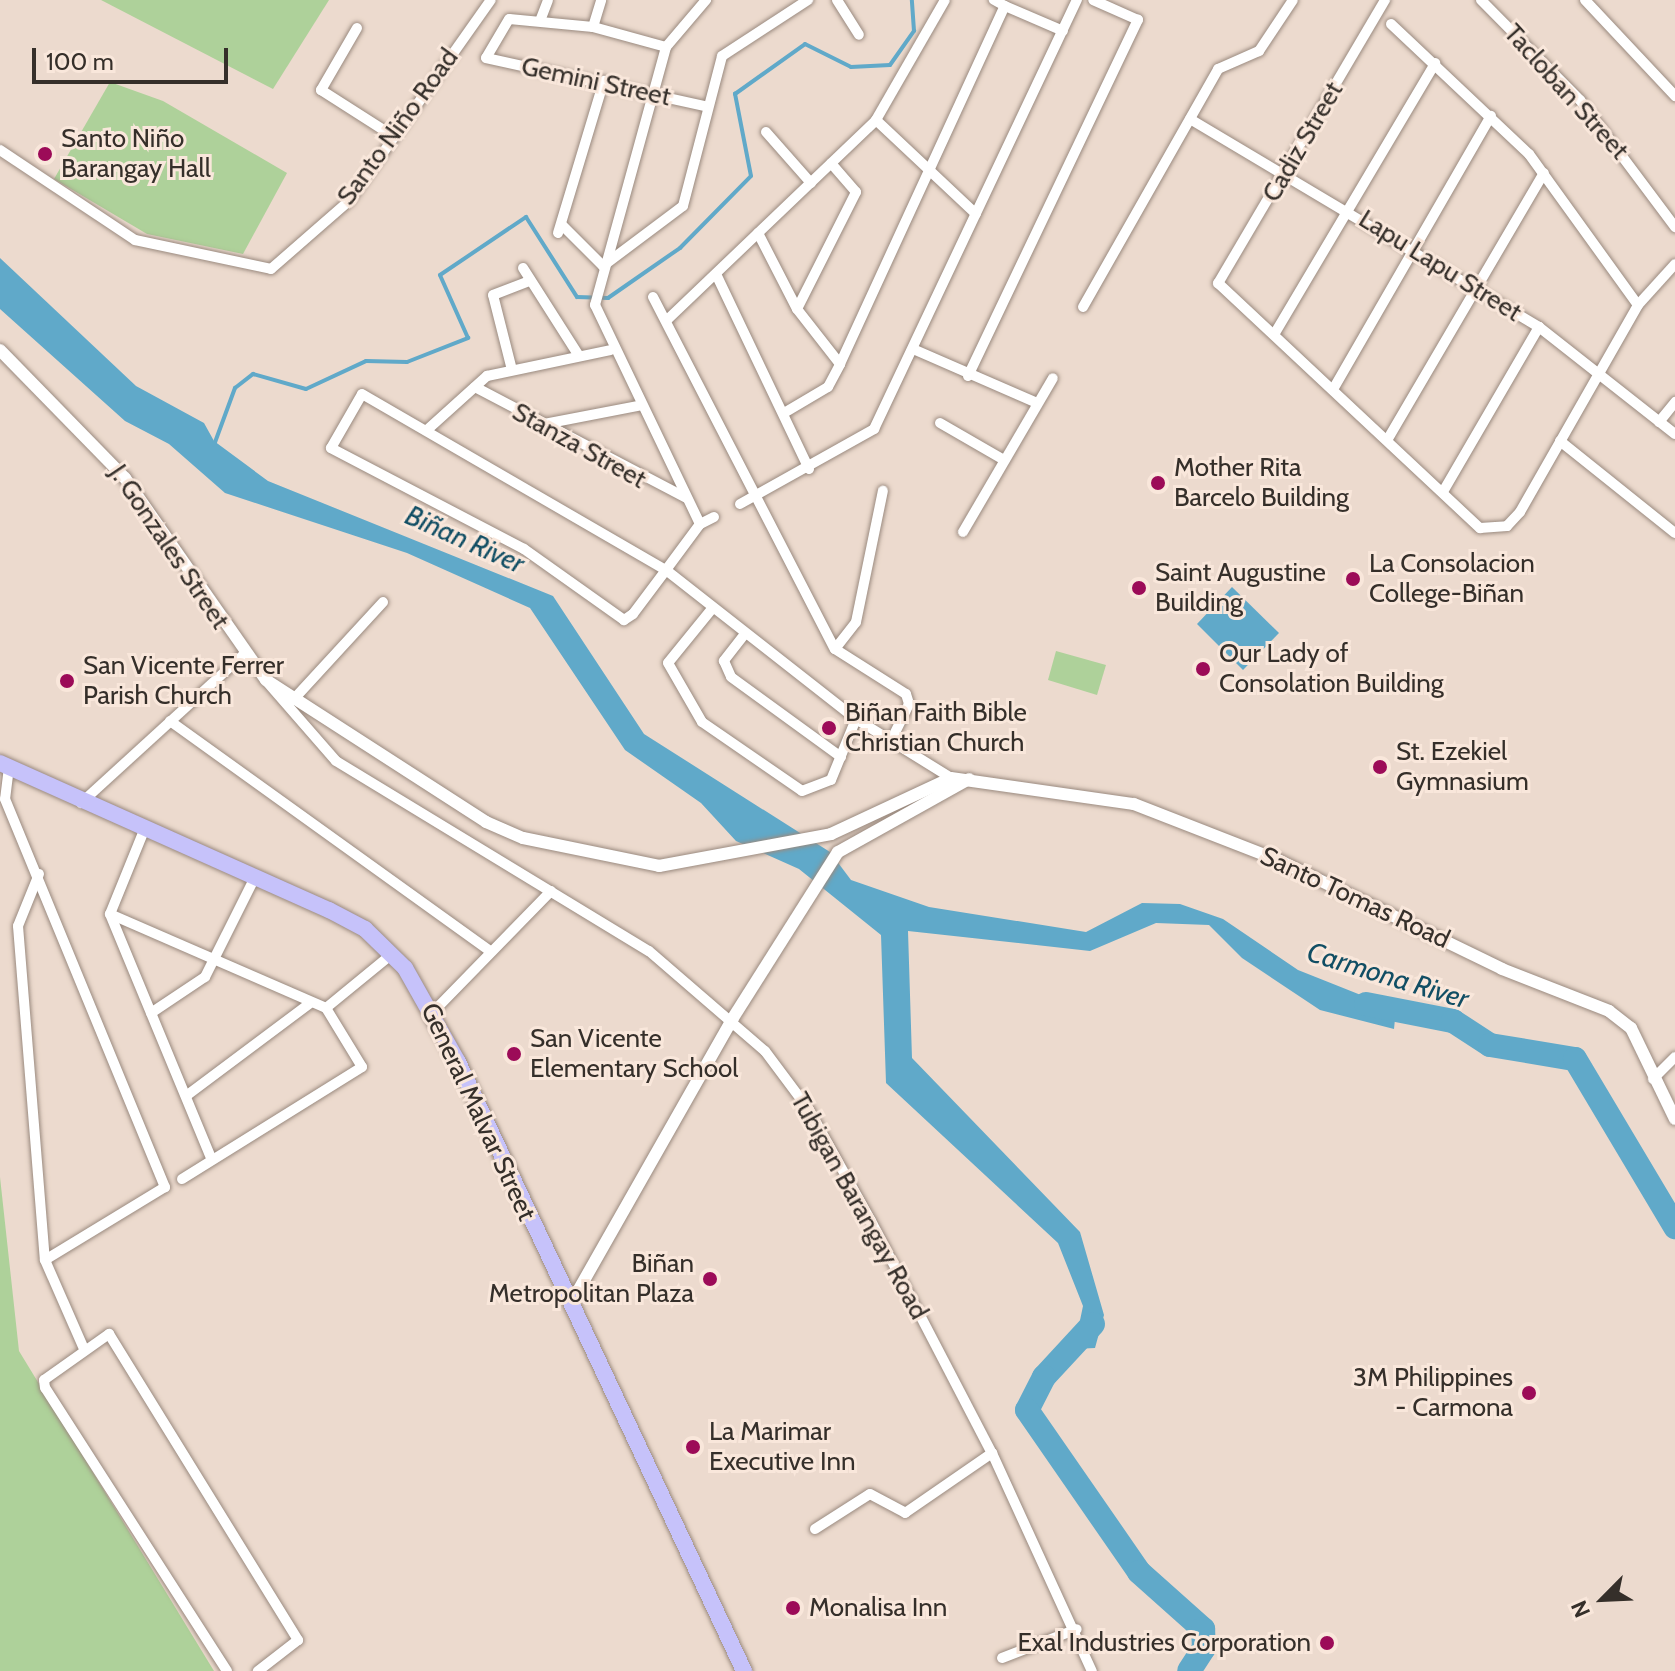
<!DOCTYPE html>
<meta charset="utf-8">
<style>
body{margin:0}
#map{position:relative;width:1675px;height:1671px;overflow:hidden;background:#ecdace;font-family:Cabin,sans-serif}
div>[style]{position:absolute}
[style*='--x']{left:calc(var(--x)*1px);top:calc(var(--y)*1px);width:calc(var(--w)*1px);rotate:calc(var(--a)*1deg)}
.green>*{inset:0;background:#aed19a}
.water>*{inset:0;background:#60a9c9}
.stream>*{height:4px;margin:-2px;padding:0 2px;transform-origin:2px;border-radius:2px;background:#60a9c9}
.river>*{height:24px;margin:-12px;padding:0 12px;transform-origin:12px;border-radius:12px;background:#60a9c9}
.roads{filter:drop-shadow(0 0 2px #9a8a7f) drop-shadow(0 0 2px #9a8a7f)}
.minor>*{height:10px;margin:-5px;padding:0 5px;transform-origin:5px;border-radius:5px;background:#fff}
.tertiary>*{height:12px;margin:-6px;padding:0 6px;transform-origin:6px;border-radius:6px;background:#fff}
.trunk>*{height:16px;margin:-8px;padding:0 8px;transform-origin:8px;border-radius:8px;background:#c6c2fa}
.dots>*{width:22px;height:22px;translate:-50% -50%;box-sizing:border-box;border:4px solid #f9e7db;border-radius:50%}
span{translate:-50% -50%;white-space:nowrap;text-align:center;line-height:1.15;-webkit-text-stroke:6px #f9e7db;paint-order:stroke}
.street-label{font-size:26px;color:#352f2a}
.poi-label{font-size:26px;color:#352f2a}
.left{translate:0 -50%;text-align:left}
.right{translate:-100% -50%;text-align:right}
.water-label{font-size:28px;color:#114e64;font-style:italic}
.north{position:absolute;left:1563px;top:1559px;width:80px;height:80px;-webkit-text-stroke:6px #f9e7db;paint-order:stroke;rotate:246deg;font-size:22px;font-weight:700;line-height:32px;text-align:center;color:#352f2a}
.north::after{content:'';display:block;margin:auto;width:28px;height:36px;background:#352f2a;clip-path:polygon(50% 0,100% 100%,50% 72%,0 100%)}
.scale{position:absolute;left:32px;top:48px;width:196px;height:36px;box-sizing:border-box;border:4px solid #352f2a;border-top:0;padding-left:10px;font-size:24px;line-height:28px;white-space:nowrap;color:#352f2a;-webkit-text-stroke:6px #f9e7db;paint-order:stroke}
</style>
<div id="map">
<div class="green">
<i style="clip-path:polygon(101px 0,329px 0,273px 89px)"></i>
<i style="clip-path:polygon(110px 82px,163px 101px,287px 173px,243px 254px,147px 234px,54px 179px)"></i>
<i style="clip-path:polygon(1056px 651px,1106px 665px,1097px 695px,1048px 680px)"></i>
<i style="clip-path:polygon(0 1177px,19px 1351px,214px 1671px,0 1671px)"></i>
</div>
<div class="water">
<i style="clip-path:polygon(0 258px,136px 386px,204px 423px,214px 441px,268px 481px,553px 596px,644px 734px,830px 852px,851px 880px,929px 907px,1086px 932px,1142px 903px,1180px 904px,1223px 919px,1298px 970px,1396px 1009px,1394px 1029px,1320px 1010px,1242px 958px,1209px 925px,1156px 923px,1090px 951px,908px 931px,912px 1058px,1080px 1232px,1104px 1315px,1095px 1348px,1074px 1349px,1083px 1306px,1058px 1243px,886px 1083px,881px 935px,799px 869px,736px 841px,701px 803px,625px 750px,530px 608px,407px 553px,225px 493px,169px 444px,125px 421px,0 309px)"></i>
<i style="clip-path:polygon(1232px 587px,1279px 633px,1243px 670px,1197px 624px)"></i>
</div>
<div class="stream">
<i style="--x:214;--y:445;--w:61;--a:-69.8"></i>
<i style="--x:235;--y:388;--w:23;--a:-38"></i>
<i style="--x:253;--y:374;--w:55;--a:15.8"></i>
<i style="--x:306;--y:389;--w:66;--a:-25"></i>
<i style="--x:366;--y:361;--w:41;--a:1.4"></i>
<i style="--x:407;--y:362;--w:66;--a:-21.5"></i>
<i style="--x:468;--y:338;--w:69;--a:-114"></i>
<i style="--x:440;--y:275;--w:104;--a:-34"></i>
<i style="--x:526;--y:217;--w:95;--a:57.5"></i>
<i style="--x:577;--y:297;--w:31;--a:2"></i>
<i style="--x:608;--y:298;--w:88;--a:-34.8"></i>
<i style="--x:680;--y:248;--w:101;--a:-45.4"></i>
<i style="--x:751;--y:176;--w:84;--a:-101"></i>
<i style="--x:735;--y:94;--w:86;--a:-35.5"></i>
<i style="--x:805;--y:44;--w:51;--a:26.6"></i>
<i style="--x:851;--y:67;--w:39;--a:-3"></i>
<i style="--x:890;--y:65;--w:42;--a:-54.8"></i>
<i style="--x:914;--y:31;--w:31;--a:-94"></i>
</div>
<div class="river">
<i style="--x:1366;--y:1004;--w:89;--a:11.1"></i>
<i style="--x:1453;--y:1021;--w:44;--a:33"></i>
<i style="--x:1490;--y:1045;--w:86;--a:9.4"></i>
<i style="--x:1575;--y:1059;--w:196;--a:59.2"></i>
<i style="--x:1093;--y:1324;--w:72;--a:132.8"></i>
<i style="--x:1044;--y:1377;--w:37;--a:117"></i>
<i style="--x:1027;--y:1410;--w:197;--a:55.3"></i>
<i style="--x:1139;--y:1572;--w:86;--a:41.7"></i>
<i style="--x:1203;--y:1629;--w:19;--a:87"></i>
<i style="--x:1204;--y:1648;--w:27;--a:123"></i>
</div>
<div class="roads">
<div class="minor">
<i style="--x:837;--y:0;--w:41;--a:57.8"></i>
<i style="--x:1385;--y:0;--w:329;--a:120.5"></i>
<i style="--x:1218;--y:283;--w:359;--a:43.1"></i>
<i style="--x:1480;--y:528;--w:27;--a:-4"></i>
<i style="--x:1507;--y:526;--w:19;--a:-47"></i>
<i style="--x:1520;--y:512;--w:238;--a:-60.3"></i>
<i style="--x:1638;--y:305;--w:55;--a:-47.9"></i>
<i style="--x:1481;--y:0;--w:141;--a:45.3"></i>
<i style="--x:1580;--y:100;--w:159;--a:53.2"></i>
<i style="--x:1585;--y:0;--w:132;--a:46.8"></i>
<i style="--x:1005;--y:6;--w:63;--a:23.3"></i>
<i style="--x:540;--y:21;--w:22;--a:-69"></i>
<i style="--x:1391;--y:24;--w:190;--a:43.3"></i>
<i style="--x:1529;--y:154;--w:186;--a:54.2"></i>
<i style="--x:593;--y:27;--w:28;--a:-73"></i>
<i style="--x:357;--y:28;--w:72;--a:120.1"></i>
<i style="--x:321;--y:90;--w:85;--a:32.6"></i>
<i style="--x:666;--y:47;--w:76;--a:-164.7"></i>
<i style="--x:593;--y:27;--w:84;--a:-174.6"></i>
<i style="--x:509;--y:19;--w:45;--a:120.5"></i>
<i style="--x:486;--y:58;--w:223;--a:12.4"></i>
<i style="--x:1190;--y:119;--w:406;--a:30.8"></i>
<i style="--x:1539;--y:327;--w:173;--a:38.2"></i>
<i style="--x:876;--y:120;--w:137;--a:43.2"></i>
<i style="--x:766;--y:132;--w:68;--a:48.6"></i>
<i style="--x:0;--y:150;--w:162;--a:33.7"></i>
<i style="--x:135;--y:240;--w:139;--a:12"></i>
<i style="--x:271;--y:269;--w:103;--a:-41.1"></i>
<i style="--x:349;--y:201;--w:246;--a:-54.8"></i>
<i style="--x:562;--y:225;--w:58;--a:45"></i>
<i style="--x:558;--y:233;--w:159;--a:-73.2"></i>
<i style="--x:758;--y:233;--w:85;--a:62.8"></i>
<i style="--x:797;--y:309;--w:70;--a:52"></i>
<i style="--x:603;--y:266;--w:100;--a:-36.9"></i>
<i style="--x:683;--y:206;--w:155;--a:-75.4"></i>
<i style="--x:722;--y:56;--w:103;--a:-33.1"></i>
<i style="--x:523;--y:268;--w:104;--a:57.5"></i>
<i style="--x:716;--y:274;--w:216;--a:64.5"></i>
<i style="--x:653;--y:297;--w:396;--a:62.7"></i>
<i style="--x:835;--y:649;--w:84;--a:32.4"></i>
<i style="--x:906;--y:694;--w:10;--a:73"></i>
<i style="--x:909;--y:704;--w:39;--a:116"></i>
<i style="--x:1083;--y:307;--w:274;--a:-60.4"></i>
<i style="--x:1218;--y:69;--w:45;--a:-23.7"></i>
<i style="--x:1259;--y:51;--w:61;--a:-56.3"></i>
<i style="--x:797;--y:309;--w:131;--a:-63.2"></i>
<i style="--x:856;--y:192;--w:38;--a:-131"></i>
<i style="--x:667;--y:320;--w:289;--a:-43.7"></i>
<i style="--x:876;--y:120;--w:138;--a:-60.1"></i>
<i style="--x:1275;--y:333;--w:314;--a:-59.3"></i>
<i style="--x:913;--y:349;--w:135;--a:23.5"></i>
<i style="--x:512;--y:370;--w:77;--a:-104.2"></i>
<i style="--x:493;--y:295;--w:40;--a:-21"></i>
<i style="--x:968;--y:376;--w:395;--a:-64.5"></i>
<i style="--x:1138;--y:20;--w:49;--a:-156"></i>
<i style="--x:1335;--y:386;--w:312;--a:-60"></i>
<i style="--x:475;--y:387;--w:238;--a:27.7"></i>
<i style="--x:784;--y:413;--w:51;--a:-30.6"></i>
<i style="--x:828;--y:387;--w:26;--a:-62"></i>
<i style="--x:840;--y:364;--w:394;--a:-65.3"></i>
<i style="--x:1005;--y:6;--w:13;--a:-151"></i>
<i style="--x:1659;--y:422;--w:26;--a:-51"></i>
<i style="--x:940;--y:423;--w:74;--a:30"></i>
<i style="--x:539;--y:425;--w:101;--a:-10.9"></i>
<i style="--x:427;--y:430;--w:81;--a:-42"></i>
<i style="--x:487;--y:376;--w:126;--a:-11.9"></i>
<i style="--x:1389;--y:437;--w:306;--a:-59.6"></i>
<i style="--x:1560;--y:441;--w:147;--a:38.7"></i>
<i style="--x:1444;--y:490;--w:189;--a:-59.8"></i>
<i style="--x:740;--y:504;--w:154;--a:-29.2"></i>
<i style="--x:874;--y:429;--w:475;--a:-64.7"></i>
<i style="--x:714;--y:517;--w:16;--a:153"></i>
<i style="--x:700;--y:524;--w:57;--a:126.5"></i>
<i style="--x:666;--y:570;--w:55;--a:126.9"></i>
<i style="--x:633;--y:614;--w:11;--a:146"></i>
<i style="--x:624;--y:620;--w:123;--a:-144.6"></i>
<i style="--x:524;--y:549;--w:218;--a:-152.4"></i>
<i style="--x:331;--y:448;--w:62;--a:-60.1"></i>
<i style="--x:362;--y:394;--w:351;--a:30.1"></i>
<i style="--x:666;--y:570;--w:241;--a:38.1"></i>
<i style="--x:856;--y:719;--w:112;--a:31.8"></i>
<i style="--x:700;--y:524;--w:243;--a:-115.6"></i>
<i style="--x:595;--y:305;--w:268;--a:-74.6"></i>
<i style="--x:666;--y:47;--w:62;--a:-49.6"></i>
<i style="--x:963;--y:532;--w:178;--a:-59.7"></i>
<i style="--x:711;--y:610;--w:68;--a:129.1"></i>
<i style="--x:668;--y:663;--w:68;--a:60"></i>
<i style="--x:702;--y:722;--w:121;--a:34.6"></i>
<i style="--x:802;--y:791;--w:31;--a:-21"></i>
<i style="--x:831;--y:780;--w:66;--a:-67.7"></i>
<i style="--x:744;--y:635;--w:33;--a:128"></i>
<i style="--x:724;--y:661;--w:17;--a:66"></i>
<i style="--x:731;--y:677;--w:136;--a:36"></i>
<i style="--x:835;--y:649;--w:34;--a:-52"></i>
<i style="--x:856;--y:622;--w:134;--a:-78.4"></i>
<i style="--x:268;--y:683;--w:103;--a:48.9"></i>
<i style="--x:336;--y:761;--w:366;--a:31.3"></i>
<i style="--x:649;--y:951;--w:153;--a:40.8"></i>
<i style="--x:765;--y:1051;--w:74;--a:53.3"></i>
<i style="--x:809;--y:1110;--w:127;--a:60.8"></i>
<i style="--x:871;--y:1221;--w:262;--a:62.5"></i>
<i style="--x:992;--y:1453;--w:240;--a:65.4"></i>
<i style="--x:293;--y:700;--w:133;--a:-47.4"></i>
<i style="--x:170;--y:721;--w:393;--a:35.7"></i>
<i style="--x:9;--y:767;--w:32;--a:97"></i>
<i style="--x:5;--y:799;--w:420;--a:67.6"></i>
<i style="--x:165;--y:1187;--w:140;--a:148.7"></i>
<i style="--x:81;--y:803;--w:221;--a:-42.4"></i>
<i style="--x:145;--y:828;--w:93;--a:112.1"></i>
<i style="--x:110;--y:914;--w:266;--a:67.5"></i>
<i style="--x:39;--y:874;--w:56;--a:112"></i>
<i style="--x:18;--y:926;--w:335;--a:85.4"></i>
<i style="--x:45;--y:1260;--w:97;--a:66.3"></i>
<i style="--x:110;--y:914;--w:236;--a:23.5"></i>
<i style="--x:326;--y:1008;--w:69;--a:58.6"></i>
<i style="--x:362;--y:1067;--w:212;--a:148.1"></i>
<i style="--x:326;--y:1008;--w:85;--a:-39.3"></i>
<i style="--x:433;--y:1012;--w:169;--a:-45.7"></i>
<i style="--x:151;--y:1013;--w:65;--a:-33.7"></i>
<i style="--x:205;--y:977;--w:112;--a:-63.4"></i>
<i style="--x:1653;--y:1079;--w:31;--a:-45"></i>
<i style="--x:186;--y:1096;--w:154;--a:-36.8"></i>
<i style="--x:815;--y:1529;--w:65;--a:-32.5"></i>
<i style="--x:870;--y:1494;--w:40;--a:28"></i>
<i style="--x:905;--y:1513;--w:106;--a:-34.6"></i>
<i style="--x:1002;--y:1658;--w:80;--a:-21.1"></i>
<i style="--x:227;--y:1671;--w:336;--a:-122.7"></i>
<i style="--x:45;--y:1388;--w:8;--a:-97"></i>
<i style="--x:44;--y:1380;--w:80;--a:-35.3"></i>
<i style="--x:109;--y:1334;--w:360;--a:58.3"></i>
<i style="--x:298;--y:1640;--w:51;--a:142.2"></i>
</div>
<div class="tertiary">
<i style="--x:0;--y:350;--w:179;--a:45.7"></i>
<i style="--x:125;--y:478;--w:246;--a:55.1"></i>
<i style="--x:266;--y:680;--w:262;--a:32.8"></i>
<i style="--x:486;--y:822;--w:40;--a:23.4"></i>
<i style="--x:523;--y:838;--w:139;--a:11.6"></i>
<i style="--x:659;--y:866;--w:175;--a:-10.5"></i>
<i style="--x:831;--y:834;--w:132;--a:-25"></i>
<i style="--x:951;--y:778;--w:185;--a:8.1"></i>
<i style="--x:1134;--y:804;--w:155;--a:21.3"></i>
<i style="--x:1278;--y:860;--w:249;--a:25.9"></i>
<i style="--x:1502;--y:969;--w:115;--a:21.4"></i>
<i style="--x:1609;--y:1011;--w:28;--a:38"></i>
<i style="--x:1631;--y:1028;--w:101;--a:64.2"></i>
<i style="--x:570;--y:1305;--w:330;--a:-60.4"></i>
<i style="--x:733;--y:1018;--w:196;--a:-57.7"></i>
<i style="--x:838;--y:852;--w:150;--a:-29.1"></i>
</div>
<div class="trunk">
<i style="--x:0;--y:763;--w:360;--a:24.1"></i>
<i style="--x:329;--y:910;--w:41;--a:27.8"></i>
<i style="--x:365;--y:929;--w:56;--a:44.3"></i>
<i style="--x:405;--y:968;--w:108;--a:60.6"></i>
<i style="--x:458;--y:1062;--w:673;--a:64.84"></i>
</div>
</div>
<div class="dots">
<i style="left:45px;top:154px;background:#9c0b58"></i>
<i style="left:1158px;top:483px;background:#9c0b58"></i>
<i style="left:1353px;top:579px;background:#9c0b58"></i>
<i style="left:1139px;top:588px;background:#9c0b58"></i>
<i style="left:1203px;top:669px;background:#9c0b58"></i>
<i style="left:67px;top:681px;background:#9c0b58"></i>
<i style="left:829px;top:728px;background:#9c0b58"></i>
<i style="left:1380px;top:767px;background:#9c0b58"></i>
<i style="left:514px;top:1054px;background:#9c0b58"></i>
<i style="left:710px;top:1279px;background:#9c0b58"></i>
<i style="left:1529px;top:1393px;background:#9c0b58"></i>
<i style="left:693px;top:1447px;background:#9c0b58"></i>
<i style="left:793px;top:1608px;background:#9c0b58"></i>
<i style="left:1327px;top:1643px;background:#9c0b58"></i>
</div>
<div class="street-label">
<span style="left:596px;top:82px;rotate:12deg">Gemini Street</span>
<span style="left:1566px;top:92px;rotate:48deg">Tacloban Street</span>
<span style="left:398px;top:127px;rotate:-54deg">Santo Niño Road</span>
<span style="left:1303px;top:142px;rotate:-60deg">Cadiz Street</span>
<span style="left:1440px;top:266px;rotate:32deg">Lapu Lapu Street</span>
<span style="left:579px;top:446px;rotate:29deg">Stanza Street</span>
<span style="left:169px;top:547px;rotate:56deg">J. Gonzales Street</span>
<span style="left:1355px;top:898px;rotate:25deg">Santo Tomas Road</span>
<span style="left:478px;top:1112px;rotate:65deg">General Malvar Street</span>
<span style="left:859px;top:1206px;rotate:61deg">Tubigan Barangay Road</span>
</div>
<div class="poi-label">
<span class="left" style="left:61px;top:154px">Santo Niño<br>Barangay Hall</span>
<span class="left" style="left:1174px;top:483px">Mother Rita<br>Barcelo Building</span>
<span class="left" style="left:1369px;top:579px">La Consolacion<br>College-Biñan</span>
<span class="left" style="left:1155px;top:588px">Saint Augustine<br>Building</span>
<span class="left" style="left:1219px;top:669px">Our Lady of<br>Consolation Building</span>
<span class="left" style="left:83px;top:681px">San Vicente Ferrer<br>Parish Church</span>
<span class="left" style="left:845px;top:728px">Biñan Faith Bible<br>Christian Church</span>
<span class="left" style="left:1396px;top:767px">St. Ezekiel<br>Gymnasium</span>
<span class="left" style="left:530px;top:1054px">San Vicente<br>Elementary School</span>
<span class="right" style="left:694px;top:1279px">Biñan<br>Metropolitan Plaza</span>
<span class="right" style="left:1513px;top:1393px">3M Philippines<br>- Carmona</span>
<span class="left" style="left:709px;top:1447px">La Marimar<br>Executive Inn</span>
<span class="left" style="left:809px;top:1608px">Monalisa Inn</span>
<span class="right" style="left:1311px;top:1643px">Exal Industries Corporation</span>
</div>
<div class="water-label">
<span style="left:465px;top:539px;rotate:24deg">Biñan River</span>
<span style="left:1388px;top:975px;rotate:17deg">Carmona River</span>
</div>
<div class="north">N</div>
<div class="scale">100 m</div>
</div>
